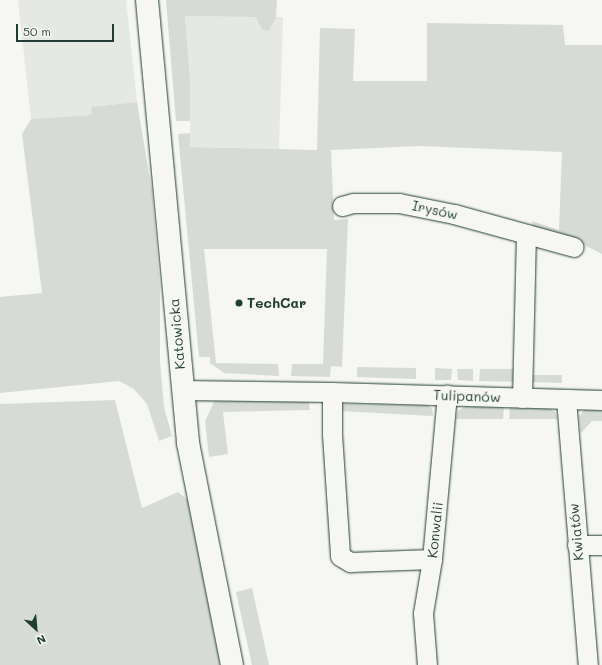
<!DOCTYPE html>
<meta charset="utf-8">
<style>
body{margin:0}
#map{position:relative;width:602px;height:665px;overflow:hidden;background:#f6f6f2;font-family:Mali,sans-serif}
div>[style]{position:absolute}
[style*='--x']{left:calc(var(--x)*1px);top:calc(var(--y)*1px);width:calc(var(--w)*1px);rotate:calc(var(--a)*1deg)}
.built>*{inset:0;background:#e6e8e4}
.green>*{inset:0;background:#d6dbd6}
.roads{filter:drop-shadow(0 0 1px #1f3d34) drop-shadow(0 0 1px #1f3d34)}
.minor>*{height:19px;margin:-9.5px;padding:0 9.5px;transform-origin:9.5px;border-radius:9.5px;background:#f6f6f2}
.major>*{height:22px;margin:-11px;padding:0 11px;transform-origin:11px;border-radius:11px;background:#f6f6f2}
.dots>*{width:11px;height:11px;translate:-50% -50%;box-sizing:border-box;border:2px solid #f6f6f2;border-radius:50%}
span{translate:-50% -50%;white-space:nowrap;text-align:center;line-height:1.15;-webkit-text-stroke:3px #f6f6f2;paint-order:stroke}
.street-label{font-size:14px;color:#1f3d34}
.poi-label{font-size:14px;color:#1f3d34;font-weight:700}
.left{translate:0 -50%;text-align:left}
.north{position:absolute;left:16px;top:609px;width:40px;height:40px;-webkit-text-stroke:3px #f6f6f2;paint-order:stroke;rotate:154deg;font-size:11px;font-weight:700;line-height:16px;text-align:center;color:#1f3d34}
.north::after{content:'';display:block;margin:auto;width:14px;height:18px;background:#1f3d34;clip-path:polygon(50% 0,100% 100%,50% 72%,0 100%)}
.scale{position:absolute;left:16px;top:24px;width:98px;height:18px;box-sizing:border-box;border:2px solid #1f3d34;border-top:0;padding-left:5px;font-size:12px;line-height:14px;white-space:nowrap;color:#1f3d34;-webkit-text-stroke:3px #f6f6f2;paint-order:stroke}
</style>
<div id="map">
<div class="built">
<i style="clip-path:polygon(18px 0,126px 0,137px 102px,92px 107px,92px 115px,31px 119px)"></i>
<i style="clip-path:polygon(185px 16px,283px 17px,279px 149px,190px 147px,190px 79px)"></i>
</div>
<div class="green">
<i style="clip-path:polygon(166px 0,277px 0,276px 17px,269px 31px,262px 30px,256px 17px,185px 16px,190px 79px,190px 121px,176px 121px)"></i>
<i style="clip-path:polygon(427px 23px,563px 25px,565px 45px,602px 45px,602px 254px,582px 244px,534px 231px,532px 221px,559px 230px,562px 152px,419px 146px,331px 150px,334px 220px,348px 219px,342px 367px,331px 366px,330px 377px,291px 376px,292px 364px,323px 364px,327px 249px,204px 249px,216px 363px,278px 364px,279px 376px,224px 373px,210px 363px,210px 357px,199px 357px,178px 134px,190px 133px,190px 147px,317px 150px,320px 28px,355px 29px,353px 81px,427px 81px)"></i>
<i style="clip-path:polygon(137px 102px,152px 191px,160px 286px,160px 362px,164px 407px,172px 436px,159px 441px,147px 404px,134px 389px,119px 381px,0 393px,0 297px,42px 293px,22px 134px,31px 119px,92px 115px,91px 107px)"></i>
<i style="clip-path:polygon(357px 367px,416px 368px,416px 379px,357px 377px)"></i>
<i style="clip-path:polygon(435px 368px,452px 369px,451px 380px,435px 380px)"></i>
<i style="clip-path:polygon(457px 369px,473px 369px,473px 381px,458px 380px)"></i>
<i style="clip-path:polygon(480px 369px,516px 369px,516px 382px,479px 381px)"></i>
<i style="clip-path:polygon(530px 375px,562px 375px,562px 383px,532px 382px)"></i>
<i style="clip-path:polygon(115px 400px,142px 508px,178px 492px,188px 500px,225px 665px,0 665px,0 404px)"></i>
<i style="clip-path:polygon(215px 400px,309px 402px,310px 410px,223px 412px,228px 454px,209px 457px,205px 421px)"></i>
<i style="clip-path:polygon(344px 404px,427px 405px,432px 408px,433px 416px,340px 411px,340px 406px)"></i>
<i style="clip-path:polygon(466px 406px,504px 407px,503px 419px,455px 419px,458px 411px)"></i>
<i style="clip-path:polygon(510px 407px,549px 408px,556px 413px,557px 419px,509px 419px)"></i>
<i style="clip-path:polygon(585px 409px,602px 410px,602px 421px,592px 421px,581px 433px,579px 417px)"></i>
<i style="clip-path:polygon(252px 588px,269px 665px,252px 665px,236px 592px)"></i>
</div>
<div class="roads">
<div class="minor">
<i style="--x:342;--y:206;--w:11;--a:-15"></i>
<i style="--x:353;--y:203;--w:46;--a:0"></i>
<i style="--x:399;--y:203;--w:56;--a:11.3"></i>
<i style="--x:454;--y:214;--w:124;--a:15.4"></i>
<i style="--x:182;--y:390;--w:150;--a:0.8"></i>
<i style="--x:332;--y:392;--w:270;--a:1.7"></i>
<i style="--x:332;--y:392;--w:42;--a:90"></i>
<i style="--x:332;--y:434;--w:122;--a:86.2"></i>
<i style="--x:340;--y:556;--w:12;--a:31"></i>
<i style="--x:350;--y:562;--w:82;--a:-2.1"></i>
<i style="--x:522;--y:398;--w:164;--a:-88.6"></i>
<i style="--x:566;--y:399;--w:267;--a:85.3"></i>
<i style="--x:577;--y:545;--w:25;--a:0"></i>
<i style="--x:427;--y:665;--w:52;--a:-94.4"></i>
<i style="--x:423;--y:613;--w:55;--a:-80.5"></i>
<i style="--x:432;--y:559;--w:165;--a:-84.8"></i>
</div>
<div class="major">
<i style="--x:147;--y:0;--w:445;--a:84.7"></i>
<i style="--x:188;--y:443;--w:226;--a:78.8"></i>
</div>
</div>
<div class="dots">
<i style="left:239px;top:303px;background:#1f3d34"></i>
</div>
<div class="street-label">
<span style="left:435px;top:210px;rotate:12deg">Irysów</span>
<span style="left:177px;top:334px;rotate:-95deg">Katowicka</span>
<span style="left:467px;top:396px;rotate:2deg">Tulipanów</span>
<span style="left:435px;top:530px;rotate:-84deg">Konwalii</span>
<span style="left:576px;top:532px;rotate:-95deg">Kwiatów</span>
</div>
<div class="poi-label">
<span class="left" style="left:247px;top:303px">TechCar</span>
</div>
<div class="north">N</div>
<div class="scale">50 m</div>
</div>
